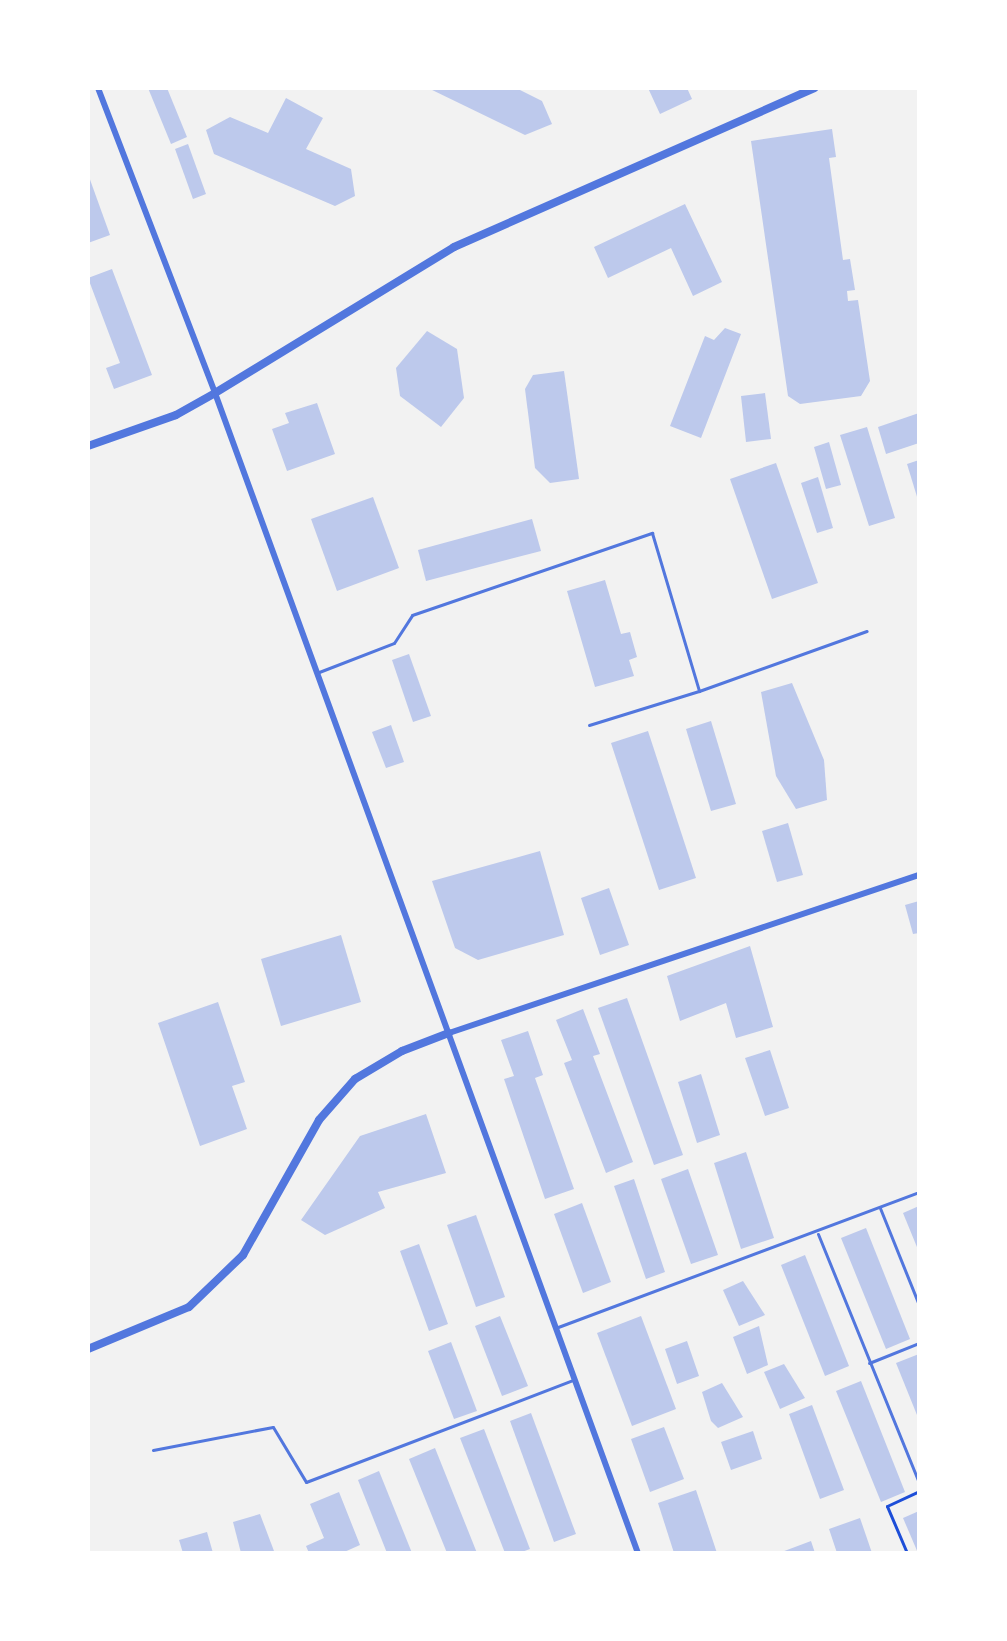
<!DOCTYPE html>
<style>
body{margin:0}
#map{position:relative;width:1007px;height:1641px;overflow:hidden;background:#f2f2f2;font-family:"Source Serif 4",serif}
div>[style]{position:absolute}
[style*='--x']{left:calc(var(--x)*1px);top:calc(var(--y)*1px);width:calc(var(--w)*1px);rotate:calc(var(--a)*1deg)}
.building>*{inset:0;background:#bdc9ec}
.path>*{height:3px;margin:-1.5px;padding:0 1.5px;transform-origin:1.5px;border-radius:1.5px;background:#1d4ed8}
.service>*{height:3px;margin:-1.5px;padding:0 1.5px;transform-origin:1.5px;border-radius:1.5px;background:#5277de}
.minor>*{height:6px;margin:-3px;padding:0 3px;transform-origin:3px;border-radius:3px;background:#5277de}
.tertiary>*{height:8px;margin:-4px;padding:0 4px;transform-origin:4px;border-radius:4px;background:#5277de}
span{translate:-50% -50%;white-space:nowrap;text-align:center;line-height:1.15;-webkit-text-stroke:8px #fff;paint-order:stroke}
.frame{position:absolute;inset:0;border:90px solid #fff;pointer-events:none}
</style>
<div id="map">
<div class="building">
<i style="clip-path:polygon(148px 88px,167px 88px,187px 137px,171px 144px)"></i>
<i style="clip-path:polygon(428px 88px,516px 88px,542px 101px,552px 124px,525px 135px)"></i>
<i style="clip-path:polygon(648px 88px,687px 88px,692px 99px,660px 114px)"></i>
<i style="clip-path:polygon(286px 98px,323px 118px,306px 149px,351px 169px,355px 196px,335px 206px,214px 154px,206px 130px,230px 117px,268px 133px)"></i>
<i style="clip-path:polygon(832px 129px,836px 157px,829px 158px,843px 260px,850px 259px,855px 290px,847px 291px,848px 301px,858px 300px,870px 381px,861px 396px,800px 404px,788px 396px,751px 141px)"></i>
<i style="clip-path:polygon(188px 144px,206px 194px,193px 199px,175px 149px)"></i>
<i style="clip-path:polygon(88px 174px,110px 235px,88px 243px)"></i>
<i style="clip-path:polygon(685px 204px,722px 282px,693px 296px,671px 248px,608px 278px,594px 247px)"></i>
<i style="clip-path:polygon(112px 269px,152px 375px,114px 389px,106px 368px,120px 363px,88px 278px)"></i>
<i style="clip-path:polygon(725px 328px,741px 334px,701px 438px,670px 426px,705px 336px,714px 340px)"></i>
<i style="clip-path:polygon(427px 331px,457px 349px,464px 398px,441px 427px,400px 396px,396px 368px)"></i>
<i style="clip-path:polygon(564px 371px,579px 479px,550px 483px,535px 468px,525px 389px,533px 375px)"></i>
<i style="clip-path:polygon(765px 393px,771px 439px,746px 442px,741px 396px)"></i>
<i style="clip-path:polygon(317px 403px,335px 454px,287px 471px,272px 429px,289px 423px,285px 413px)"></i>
<i style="clip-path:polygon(919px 413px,919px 443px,886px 454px,878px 427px)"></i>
<i style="clip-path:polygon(867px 427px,895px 518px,869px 526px,840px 435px)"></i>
<i style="clip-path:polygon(829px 442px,841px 485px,826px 489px,814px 447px)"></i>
<i style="clip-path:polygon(919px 460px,919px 500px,918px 500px,907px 464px)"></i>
<i style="clip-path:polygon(776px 463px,818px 583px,772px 599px,730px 479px)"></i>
<i style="clip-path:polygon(818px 477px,833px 528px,817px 533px,801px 483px)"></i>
<i style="clip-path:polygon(373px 497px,399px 568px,337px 591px,311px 519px)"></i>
<i style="clip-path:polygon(532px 519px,541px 551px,426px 581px,418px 550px)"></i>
<i style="clip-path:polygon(605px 580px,621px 634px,630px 632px,637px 657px,629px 660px,634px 676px,595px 687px,567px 591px)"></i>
<i style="clip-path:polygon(409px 654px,431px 716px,413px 722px,392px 660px)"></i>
<i style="clip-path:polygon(792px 683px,824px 760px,827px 800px,796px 809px,776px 776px,761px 692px)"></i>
<i style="clip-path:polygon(711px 721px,736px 804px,711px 811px,686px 729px)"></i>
<i style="clip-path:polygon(391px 725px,404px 762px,386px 768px,372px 732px)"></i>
<i style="clip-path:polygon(648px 731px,696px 878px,659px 890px,611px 743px)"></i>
<i style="clip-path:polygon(788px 823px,803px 875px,777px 882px,762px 831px)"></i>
<i style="clip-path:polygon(540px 851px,564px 935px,478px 960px,455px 948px,432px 881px)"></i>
<i style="clip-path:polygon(609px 888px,629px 945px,600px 955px,581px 898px)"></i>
<i style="clip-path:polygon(919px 901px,919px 933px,913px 934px,905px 905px)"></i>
<i style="clip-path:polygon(341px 935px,361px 1002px,281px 1026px,261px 959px)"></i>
<i style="clip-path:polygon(750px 946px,773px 1027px,736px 1038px,726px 1003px,680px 1021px,667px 976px)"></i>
<i style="clip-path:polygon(627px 998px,683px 1155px,654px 1165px,598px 1008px)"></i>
<i style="clip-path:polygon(218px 1002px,245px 1082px,232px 1086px,247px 1129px,200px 1146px,158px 1023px)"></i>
<i style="clip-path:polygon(583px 1009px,600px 1054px,593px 1056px,633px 1162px,606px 1173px,564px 1063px,572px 1060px,556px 1020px)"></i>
<i style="clip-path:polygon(528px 1031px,543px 1075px,535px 1078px,574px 1189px,545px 1199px,504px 1079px,514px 1076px,501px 1040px)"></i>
<i style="clip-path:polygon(770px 1050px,789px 1108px,765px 1116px,745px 1058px)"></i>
<i style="clip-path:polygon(701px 1074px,720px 1135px,697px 1143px,678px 1082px)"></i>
<i style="clip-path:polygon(426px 1114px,446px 1173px,378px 1192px,385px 1208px,325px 1235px,301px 1220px,360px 1136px)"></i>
<i style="clip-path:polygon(746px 1152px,774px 1238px,741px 1249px,714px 1163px)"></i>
<i style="clip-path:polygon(688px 1169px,718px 1255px,691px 1264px,661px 1179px)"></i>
<i style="clip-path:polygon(634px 1179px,665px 1272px,646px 1279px,614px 1186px)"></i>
<i style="clip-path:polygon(582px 1203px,611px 1282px,583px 1293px,554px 1214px)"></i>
<i style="clip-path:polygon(919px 1206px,919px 1252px,903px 1213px)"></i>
<i style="clip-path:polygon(476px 1215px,505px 1297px,476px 1307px,447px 1225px)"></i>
<i style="clip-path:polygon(866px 1228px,910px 1339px,886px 1349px,841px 1238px)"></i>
<i style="clip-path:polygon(419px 1244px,448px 1324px,429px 1331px,400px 1251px)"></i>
<i style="clip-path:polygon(805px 1255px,849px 1366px,825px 1376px,781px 1265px)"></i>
<i style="clip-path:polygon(743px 1281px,765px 1315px,739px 1326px,723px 1290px)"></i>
<i style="clip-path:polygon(500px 1316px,528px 1386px,502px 1396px,475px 1326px)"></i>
<i style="clip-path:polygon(641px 1316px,676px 1409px,632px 1426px,597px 1333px)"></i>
<i style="clip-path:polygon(759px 1326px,768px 1365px,747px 1374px,733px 1337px)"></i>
<i style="clip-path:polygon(687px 1341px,699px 1376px,677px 1384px,665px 1349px)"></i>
<i style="clip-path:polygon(451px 1342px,477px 1411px,454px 1419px,428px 1351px)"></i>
<i style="clip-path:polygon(919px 1354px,919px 1420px,896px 1363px)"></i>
<i style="clip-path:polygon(784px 1364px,805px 1398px,780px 1409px,764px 1372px)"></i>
<i style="clip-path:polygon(861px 1381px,905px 1492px,881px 1502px,836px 1391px)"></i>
<i style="clip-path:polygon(722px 1383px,743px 1417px,718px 1428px,711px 1421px,702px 1392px)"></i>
<i style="clip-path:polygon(812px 1405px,844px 1490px,820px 1499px,789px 1414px)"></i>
<i style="clip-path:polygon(531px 1413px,576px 1534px,554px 1542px,510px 1421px)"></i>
<i style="clip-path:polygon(664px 1427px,684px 1479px,650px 1492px,631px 1439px)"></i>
<i style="clip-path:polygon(484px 1429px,530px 1549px,519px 1553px,505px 1553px,460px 1438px)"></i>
<i style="clip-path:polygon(753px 1431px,762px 1459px,731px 1470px,721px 1442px)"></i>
<i style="clip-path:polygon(435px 1448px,477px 1553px,447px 1553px,409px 1459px)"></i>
<i style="clip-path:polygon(379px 1471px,412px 1553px,387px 1553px,358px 1480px)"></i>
<i style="clip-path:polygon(696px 1490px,717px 1553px,674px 1553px,658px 1503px)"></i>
<i style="clip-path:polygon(339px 1492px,360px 1545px,342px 1553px,309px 1553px,306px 1546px,324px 1538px,310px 1504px)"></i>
<i style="clip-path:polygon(919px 1511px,919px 1553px,918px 1553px,903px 1518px)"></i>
<i style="clip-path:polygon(260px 1514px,274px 1551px,241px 1553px,233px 1522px)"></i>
<i style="clip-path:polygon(860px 1518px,872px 1553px,837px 1553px,829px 1529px)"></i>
<i style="clip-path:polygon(207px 1532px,213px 1553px,183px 1553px,179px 1540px)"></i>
<i style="clip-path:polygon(811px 1541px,815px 1553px,779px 1553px)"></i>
</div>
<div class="path">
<i style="--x:907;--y:1553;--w:51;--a:-113.1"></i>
<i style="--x:887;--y:1506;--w:33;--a:-25"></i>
</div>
<div class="service">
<i style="--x:319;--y:672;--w:80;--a:-21.1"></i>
<i style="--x:394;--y:643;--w:33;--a:-57"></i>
<i style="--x:412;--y:615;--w:254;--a:-18.9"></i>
<i style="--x:652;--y:533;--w:165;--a:73.4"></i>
<i style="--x:699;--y:691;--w:178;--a:-19.7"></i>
<i style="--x:589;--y:725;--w:115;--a:-17.2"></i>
<i style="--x:880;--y:1208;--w:105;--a:68.1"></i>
<i style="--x:818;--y:1234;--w:269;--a:67.9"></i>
<i style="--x:558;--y:1327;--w:385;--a:-20.5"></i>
<i style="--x:869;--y:1363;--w:54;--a:-21.8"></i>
<i style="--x:153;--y:1450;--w:122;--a:-10.9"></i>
<i style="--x:273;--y:1427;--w:64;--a:59"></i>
<i style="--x:306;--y:1482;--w:286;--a:-20.9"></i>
</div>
<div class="minor">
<i style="--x:98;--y:88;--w:327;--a:69"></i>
<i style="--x:215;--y:393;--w:1235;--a:69.97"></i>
<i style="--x:449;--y:1033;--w:496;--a:-18.6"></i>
</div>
<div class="tertiary">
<i style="--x:88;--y:446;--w:93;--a:-19.4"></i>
<i style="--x:176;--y:415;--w:45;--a:-29.4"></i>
<i style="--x:215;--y:393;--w:280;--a:-31.4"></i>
<i style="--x:454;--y:247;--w:394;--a:-23.8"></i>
<i style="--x:88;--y:1349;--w:109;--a:-22.6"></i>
<i style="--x:189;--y:1307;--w:75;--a:-43.9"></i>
<i style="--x:243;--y:1255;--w:155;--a:-60.6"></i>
<i style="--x:319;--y:1120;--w:55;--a:-48.7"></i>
<i style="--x:355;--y:1079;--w:55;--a:-30.8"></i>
<i style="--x:402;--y:1051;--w:50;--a:-21"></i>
</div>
<div class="frame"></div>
</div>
